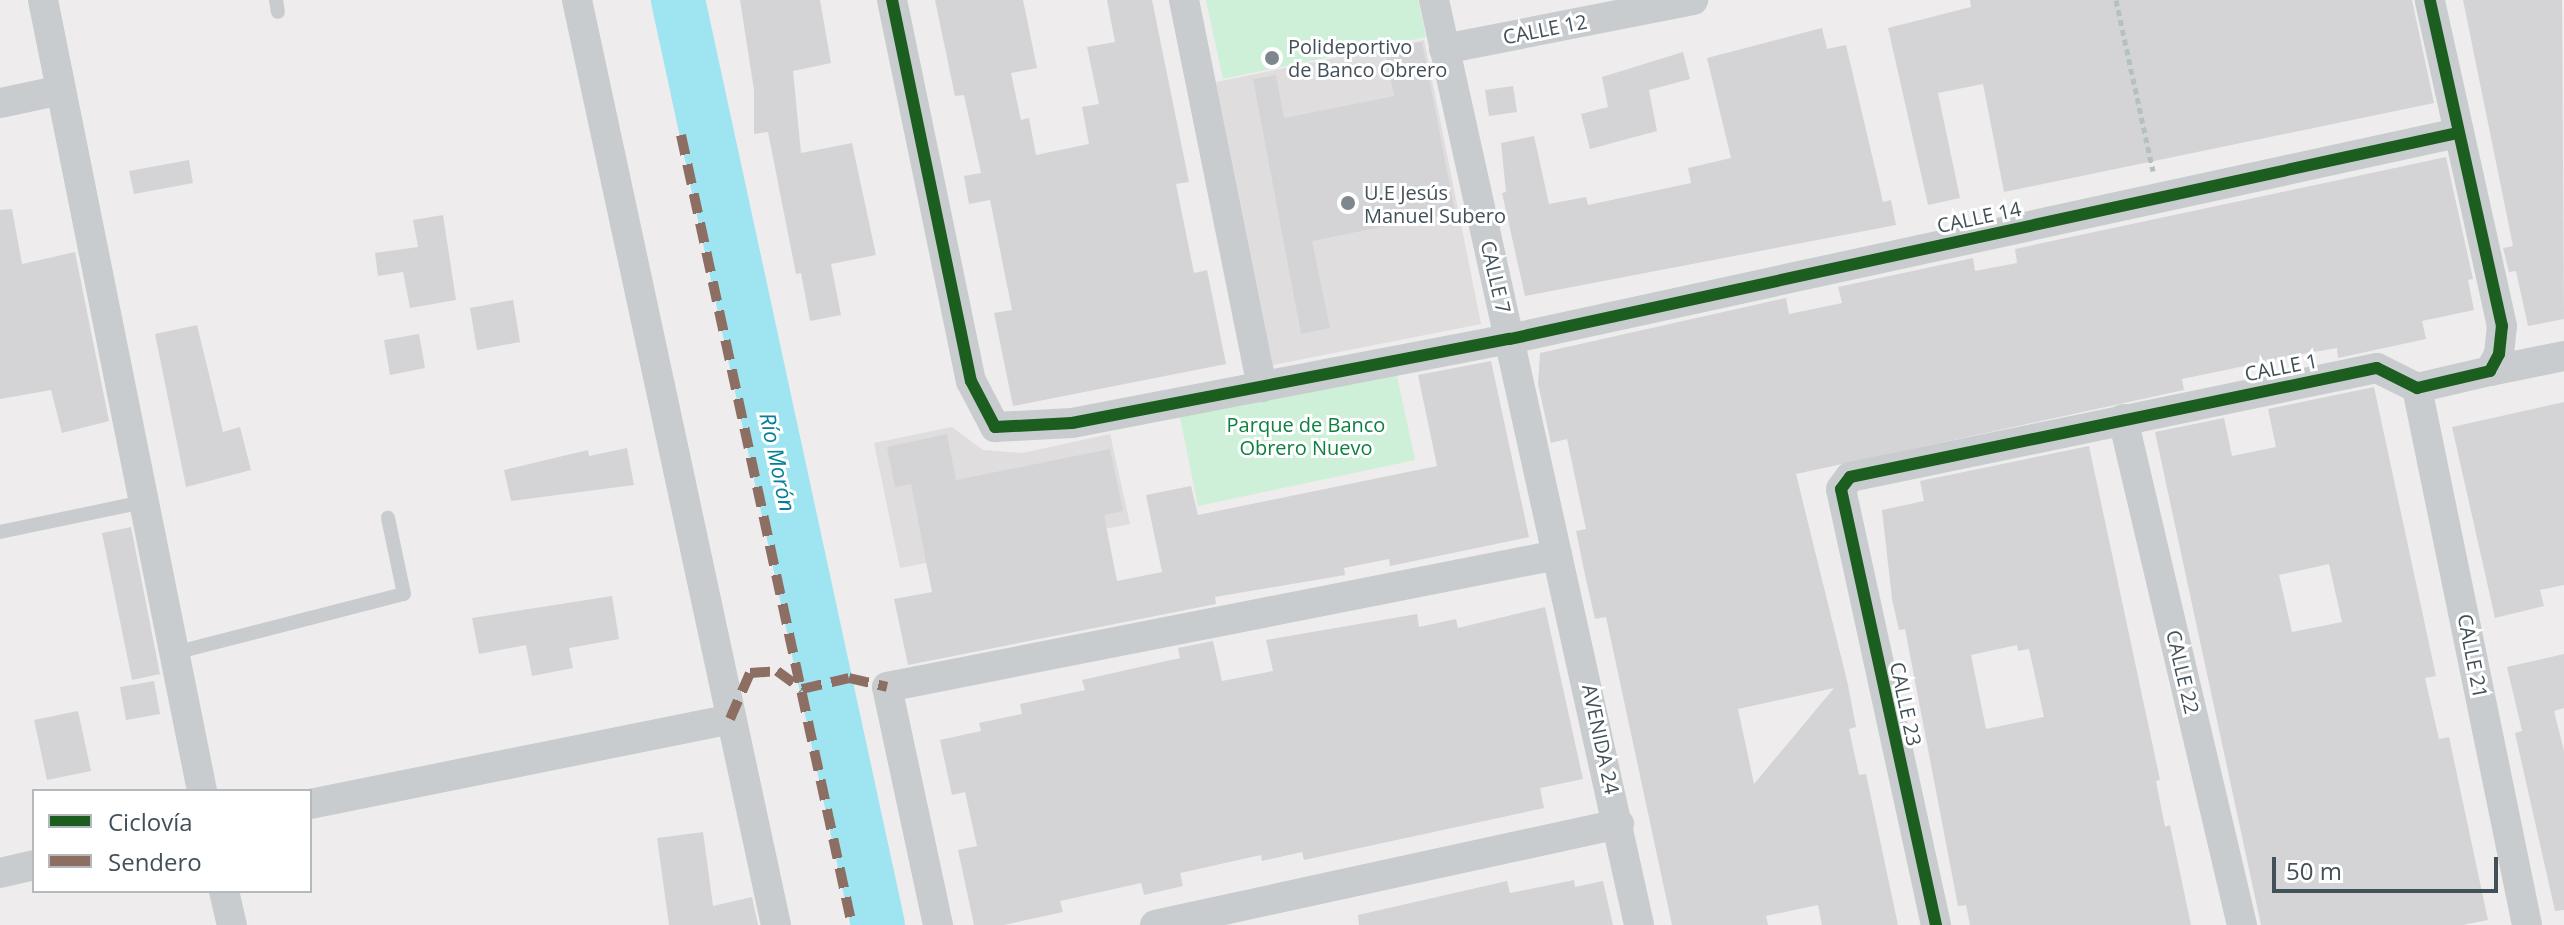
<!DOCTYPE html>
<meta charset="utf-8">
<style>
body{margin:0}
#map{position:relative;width:2564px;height:925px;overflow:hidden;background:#eeecec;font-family:"Open Sans",sans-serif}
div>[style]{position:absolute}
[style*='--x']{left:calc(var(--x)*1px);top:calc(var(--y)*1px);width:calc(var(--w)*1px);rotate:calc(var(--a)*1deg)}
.education>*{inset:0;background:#dfddde}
.green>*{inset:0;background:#ceefd8}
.river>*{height:54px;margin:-27px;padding:0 27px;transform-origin:27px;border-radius:27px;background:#9ee4f1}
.building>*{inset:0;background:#d4d4d7}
.path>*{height:5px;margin-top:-2.5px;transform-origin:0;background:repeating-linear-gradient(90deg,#b4c2bd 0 6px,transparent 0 10px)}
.service>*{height:14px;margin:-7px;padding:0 7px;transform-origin:7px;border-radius:7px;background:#c8ccce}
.minor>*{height:30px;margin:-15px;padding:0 15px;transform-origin:15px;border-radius:15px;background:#c8ccce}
.quiet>*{height:10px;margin-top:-5px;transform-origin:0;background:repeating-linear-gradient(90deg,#8d6e63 0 20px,transparent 0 30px)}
.cycleway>*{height:12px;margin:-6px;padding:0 6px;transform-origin:6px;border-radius:6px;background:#1b5e20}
.dots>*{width:22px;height:22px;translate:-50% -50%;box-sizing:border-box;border:4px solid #fff;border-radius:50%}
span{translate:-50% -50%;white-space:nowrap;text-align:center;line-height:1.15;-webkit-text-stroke:6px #fff;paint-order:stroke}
.street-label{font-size:20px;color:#42505a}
.poi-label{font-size:20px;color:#42505a}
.left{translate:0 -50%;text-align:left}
.park-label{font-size:20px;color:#0e8041}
.water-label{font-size:22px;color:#038097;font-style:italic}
.legend{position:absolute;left:32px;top:789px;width:280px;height:104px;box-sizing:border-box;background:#fff;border:2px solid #b3b9bd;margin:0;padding:10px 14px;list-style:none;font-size:24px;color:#42505a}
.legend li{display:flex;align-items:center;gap:16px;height:40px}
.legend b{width:40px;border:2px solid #b3b9bd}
.scale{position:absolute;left:2272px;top:857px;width:226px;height:36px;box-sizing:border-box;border:4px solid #42505a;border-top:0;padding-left:10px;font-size:24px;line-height:28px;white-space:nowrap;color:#42505a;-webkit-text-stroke:6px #fff;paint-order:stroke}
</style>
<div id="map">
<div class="education">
<i style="clip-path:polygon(1424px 40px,1481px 324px,1273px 365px,1216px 82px)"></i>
<i style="clip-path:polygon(952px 427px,983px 450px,1022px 453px,1110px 434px,1130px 524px,900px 568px,874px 443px)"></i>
</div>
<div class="green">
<i style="clip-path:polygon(1206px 0,1418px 0,1426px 37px,1223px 79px)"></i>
<i style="clip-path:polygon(1396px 372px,1415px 460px,1198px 506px,1180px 417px)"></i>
</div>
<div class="river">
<i style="--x:678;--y:0;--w:946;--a:77.8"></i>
</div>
<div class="building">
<i style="clip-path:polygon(740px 0,820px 0,831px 63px,793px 71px,801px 153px,852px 143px,876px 255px,831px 264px,841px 315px,810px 321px,801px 273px,796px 274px,768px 132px,754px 134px,754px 90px)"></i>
<i style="clip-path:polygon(935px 0,1023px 0,1037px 68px,1011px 73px,1021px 120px,1029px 118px,1036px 155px,1089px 144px,1082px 107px,1099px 104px,1087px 47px,1115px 42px,1107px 0,1152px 0,1189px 182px,1176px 184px,1194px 273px,1207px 270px,1226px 364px,1013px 406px,994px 313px,1012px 310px,990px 200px,969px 204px,964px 176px,981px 173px,964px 95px,955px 96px)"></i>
<i style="clip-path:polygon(1970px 0,2412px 0,2434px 103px,2004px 192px,1983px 84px,1938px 93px,1960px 198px,1928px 205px,1888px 28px,1971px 7px)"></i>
<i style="clip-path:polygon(2463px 0,2562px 0,2564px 319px,2528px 326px,2516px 271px,2509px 272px,2503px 248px,2513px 246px)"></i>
<i style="clip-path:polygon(1822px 28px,1827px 49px,1846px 45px,1883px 202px,1891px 200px,1896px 225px,1525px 296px,1502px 193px,1506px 192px,1501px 143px,1534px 136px,1549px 204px,1586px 197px,1588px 205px,1691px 183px,1688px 168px,1731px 158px,1707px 58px)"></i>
<i style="clip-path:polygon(1422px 42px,1455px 212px,1312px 241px,1330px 328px,1301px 334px,1253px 79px,1276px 75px,1284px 118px,1394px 96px,1385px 50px)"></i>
<i style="clip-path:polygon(1683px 52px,1690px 79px,1649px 90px,1657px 131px,1590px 149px,1581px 114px,1608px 107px,1602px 77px)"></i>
<i style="clip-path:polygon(1513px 86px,1517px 112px,1489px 116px,1485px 90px)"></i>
<i style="clip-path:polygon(evenodd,2446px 157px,2473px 279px,2468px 280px,2474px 310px,2422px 321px,2426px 339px,2338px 358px,2337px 348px,2297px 355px,2182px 379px,2184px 390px,1796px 474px,1848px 685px,1856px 727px,1849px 729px,1859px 775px,1866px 774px,1898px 925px,1822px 925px,1818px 905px,1766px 916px,1768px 925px,1672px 925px,1606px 617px,1595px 619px,1585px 575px,1576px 531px,1586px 529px,1567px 439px,1551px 443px,1538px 384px,1540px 353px,1786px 298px,1789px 314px,1842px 303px,1838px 287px,1973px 258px,1975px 271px,2017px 263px,2015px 249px,2446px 157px,1834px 688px,1754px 784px,1738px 709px,1834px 688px)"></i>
<i style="clip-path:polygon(189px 160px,193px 183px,134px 194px,129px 171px)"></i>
<i style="clip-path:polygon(12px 209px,22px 264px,75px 252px,109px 421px,62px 433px,51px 390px,0 399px,0 210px)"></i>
<i style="clip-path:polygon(443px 215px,456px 300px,410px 308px,403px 272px,378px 276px,375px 253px,418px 247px,413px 220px)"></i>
<i style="clip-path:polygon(513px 300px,520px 342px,477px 350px,470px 308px)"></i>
<i style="clip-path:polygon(197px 325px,223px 432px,240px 427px,251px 470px,186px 487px,155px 334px)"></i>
<i style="clip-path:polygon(419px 334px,425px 368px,390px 375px,384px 340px)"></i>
<i style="clip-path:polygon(1491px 361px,1529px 537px,1390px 566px,1389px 559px,1344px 568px,1345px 575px,1215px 597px,1216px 604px,908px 665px,894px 599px,932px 592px,911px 484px,895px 487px,887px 447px,947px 434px,956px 480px,1110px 449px,1123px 511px,1104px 515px,1117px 581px,1162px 572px,1146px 495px,1191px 486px,1198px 515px,1437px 466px,1418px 375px)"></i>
<i style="clip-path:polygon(evenodd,2374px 387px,2436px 676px,2425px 678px,2439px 739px,2449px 737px,2488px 920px,2463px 925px,2261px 925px,2155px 432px,2224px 418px,2232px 456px,2276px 447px,2268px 409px,2374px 387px,2329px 564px,2342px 622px,2292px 632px,2279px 575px,2329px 564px)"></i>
<i style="clip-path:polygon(2564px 402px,2564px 585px,2540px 590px,2544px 606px,2495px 618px,2452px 427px)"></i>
<i style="clip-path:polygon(evenodd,2089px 446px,2160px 780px,2156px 781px,2165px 827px,2170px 825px,2191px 925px,1970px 925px,1966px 905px,1958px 906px,1905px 629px,1899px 630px,1892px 599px,1882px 510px,1924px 501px,1920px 481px,2089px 446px,2017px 645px,2018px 651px,2029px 649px,2044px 717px,1986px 729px,1971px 655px,2017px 645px)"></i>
<i style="clip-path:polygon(627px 448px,634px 485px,511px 501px,504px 470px,588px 450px,589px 456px)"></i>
<i style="clip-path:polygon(131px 527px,160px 674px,132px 680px,102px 533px)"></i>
<i style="clip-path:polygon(612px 596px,619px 639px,569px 648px,573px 668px,532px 676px,526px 645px,479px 654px,472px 618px)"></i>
<i style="clip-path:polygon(1545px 607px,1583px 779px,1540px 788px,1544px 808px,1304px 860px,1302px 852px,1262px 861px,1261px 855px,1180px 873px,1183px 886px,1144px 895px,1141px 883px,1060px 901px,1063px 912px,1004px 925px,974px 925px,958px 850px,977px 846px,965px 792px,952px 795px,940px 740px,981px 731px,979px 723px,1022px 714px,1020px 704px,1085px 690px,1082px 680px,1180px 658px,1178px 648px,1213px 641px,1222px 681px,1273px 671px,1266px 640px,1417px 614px,1419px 627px,1456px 619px,1458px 628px)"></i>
<i style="clip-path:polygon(2564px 654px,2564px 708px,2554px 711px,2564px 751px,2564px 910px,2555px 911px,2515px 733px,2522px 731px,2507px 667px)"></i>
<i style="clip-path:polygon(154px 681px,160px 714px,126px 720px,120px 687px)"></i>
<i style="clip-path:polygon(78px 711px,91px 771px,47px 780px,34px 720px)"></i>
<i style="clip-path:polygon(703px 832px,713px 906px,752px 897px,758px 925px,669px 925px,657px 838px)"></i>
<i style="clip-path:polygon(1574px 880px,1575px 887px,1603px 881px,1613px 925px,1359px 925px,1358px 915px,1507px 881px,1510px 893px)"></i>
</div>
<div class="path">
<i style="--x:2116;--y:0;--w:175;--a:77.8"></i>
</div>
<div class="service">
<i style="--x:276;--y:0;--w:12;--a:81"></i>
<i style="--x:0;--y:532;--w:147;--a:-11.8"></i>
<i style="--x:174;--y:653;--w:237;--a:-14.4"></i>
<i style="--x:404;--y:594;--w:78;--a:-101.9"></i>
</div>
<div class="minor">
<i style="--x:43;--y:0;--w:807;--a:78.63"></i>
<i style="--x:577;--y:0;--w:946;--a:77.86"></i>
<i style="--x:892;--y:0;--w:389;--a:78.3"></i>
<i style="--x:971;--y:381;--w:52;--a:62.4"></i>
<i style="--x:995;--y:427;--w:77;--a:-3"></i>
<i style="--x:1072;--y:423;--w:446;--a:-10.9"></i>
<i style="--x:1510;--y:339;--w:969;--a:-12.27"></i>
<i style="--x:1184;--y:0;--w:395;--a:78.6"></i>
<i style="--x:1434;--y:0;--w:947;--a:77.5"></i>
<i style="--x:1444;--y:49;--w:254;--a:-11.1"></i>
<i style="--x:0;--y:103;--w:62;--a:-12"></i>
<i style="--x:2490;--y:371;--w:76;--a:-11.5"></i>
<i style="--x:2417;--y:388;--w:548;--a:78.42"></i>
<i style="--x:2123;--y:419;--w:520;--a:76.77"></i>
<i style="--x:310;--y:804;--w:429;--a:-11.4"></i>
<i style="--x:0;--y:873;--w:35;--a:-13"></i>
<i style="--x:224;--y:891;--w:35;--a:77"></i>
<i style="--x:938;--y:925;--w:243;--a:-102.1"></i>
<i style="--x:887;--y:687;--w:683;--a:-11.15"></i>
<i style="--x:1155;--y:925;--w:475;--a:-12.3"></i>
<i style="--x:1936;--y:925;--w:446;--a:-102.3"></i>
<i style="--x:1841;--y:489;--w:15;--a:-53"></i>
<i style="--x:1850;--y:477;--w:538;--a:-11.69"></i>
<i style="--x:2377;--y:368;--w:45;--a:26.6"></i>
<i style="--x:2417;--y:388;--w:75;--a:-13.1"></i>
<i style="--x:2490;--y:371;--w:19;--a:-62"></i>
<i style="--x:2499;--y:354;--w:28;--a:-84"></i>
<i style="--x:2502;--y:326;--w:334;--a:-102.5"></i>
</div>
<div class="quiet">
<i style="--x:681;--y:135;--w:808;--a:77.79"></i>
<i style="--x:730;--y:719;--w:50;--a:-66.5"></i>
<i style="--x:750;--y:673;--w:27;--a:-4"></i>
<i style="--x:777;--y:671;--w:31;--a:36"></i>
<i style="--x:802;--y:689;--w:48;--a:-13.2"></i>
<i style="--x:849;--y:678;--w:39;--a:13"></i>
</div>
<div class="cycleway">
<i style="--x:892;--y:0;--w:389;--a:78.3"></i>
<i style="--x:971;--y:381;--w:52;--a:62.4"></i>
<i style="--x:995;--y:427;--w:77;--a:-3"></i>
<i style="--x:1072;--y:423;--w:446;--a:-10.9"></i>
<i style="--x:1510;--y:339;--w:969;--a:-12.27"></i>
<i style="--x:1936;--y:925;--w:446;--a:-102.3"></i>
<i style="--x:1841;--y:489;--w:15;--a:-53"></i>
<i style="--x:1850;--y:477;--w:538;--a:-11.69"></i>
<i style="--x:2377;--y:368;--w:45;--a:26.6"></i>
<i style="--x:2417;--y:388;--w:75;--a:-13.1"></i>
<i style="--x:2490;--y:371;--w:19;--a:-62"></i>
<i style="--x:2499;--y:354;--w:28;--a:-84"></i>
<i style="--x:2502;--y:326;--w:334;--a:-102.5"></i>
</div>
<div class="dots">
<i style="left:1272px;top:58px;background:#7e878d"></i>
<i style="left:1348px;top:203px;background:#7e878d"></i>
</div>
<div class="street-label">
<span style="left:1545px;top:29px;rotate:-11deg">CALLE 12</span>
<span style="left:1979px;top:217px;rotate:-12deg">CALLE 14</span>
<span style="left:1496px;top:277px;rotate:77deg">CALLE 7</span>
<span style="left:2281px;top:367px;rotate:-11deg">CALLE 1</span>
<span style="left:2473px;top:656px;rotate:79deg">CALLE 21</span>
<span style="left:2183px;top:672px;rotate:77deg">CALLE 22</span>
<span style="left:1906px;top:704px;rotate:78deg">CALLE 23</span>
<span style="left:1601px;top:739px;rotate:78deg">AVENIDA 24</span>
</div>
<div class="poi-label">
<span class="left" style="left:1288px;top:58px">Polideportivo<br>de Banco Obrero</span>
<span class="left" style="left:1364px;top:204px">U.E Jesús<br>Manuel Subero</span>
</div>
<div class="park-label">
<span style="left:1306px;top:436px">Parque de Banco<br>Obrero Nuevo</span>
</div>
<div class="water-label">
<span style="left:778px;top:462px;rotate:78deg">Río Morón</span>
</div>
<ul class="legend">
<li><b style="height:10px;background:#1b5e20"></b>Ciclovía</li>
<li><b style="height:10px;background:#8d6e63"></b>Sendero</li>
</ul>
<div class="scale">50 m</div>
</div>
